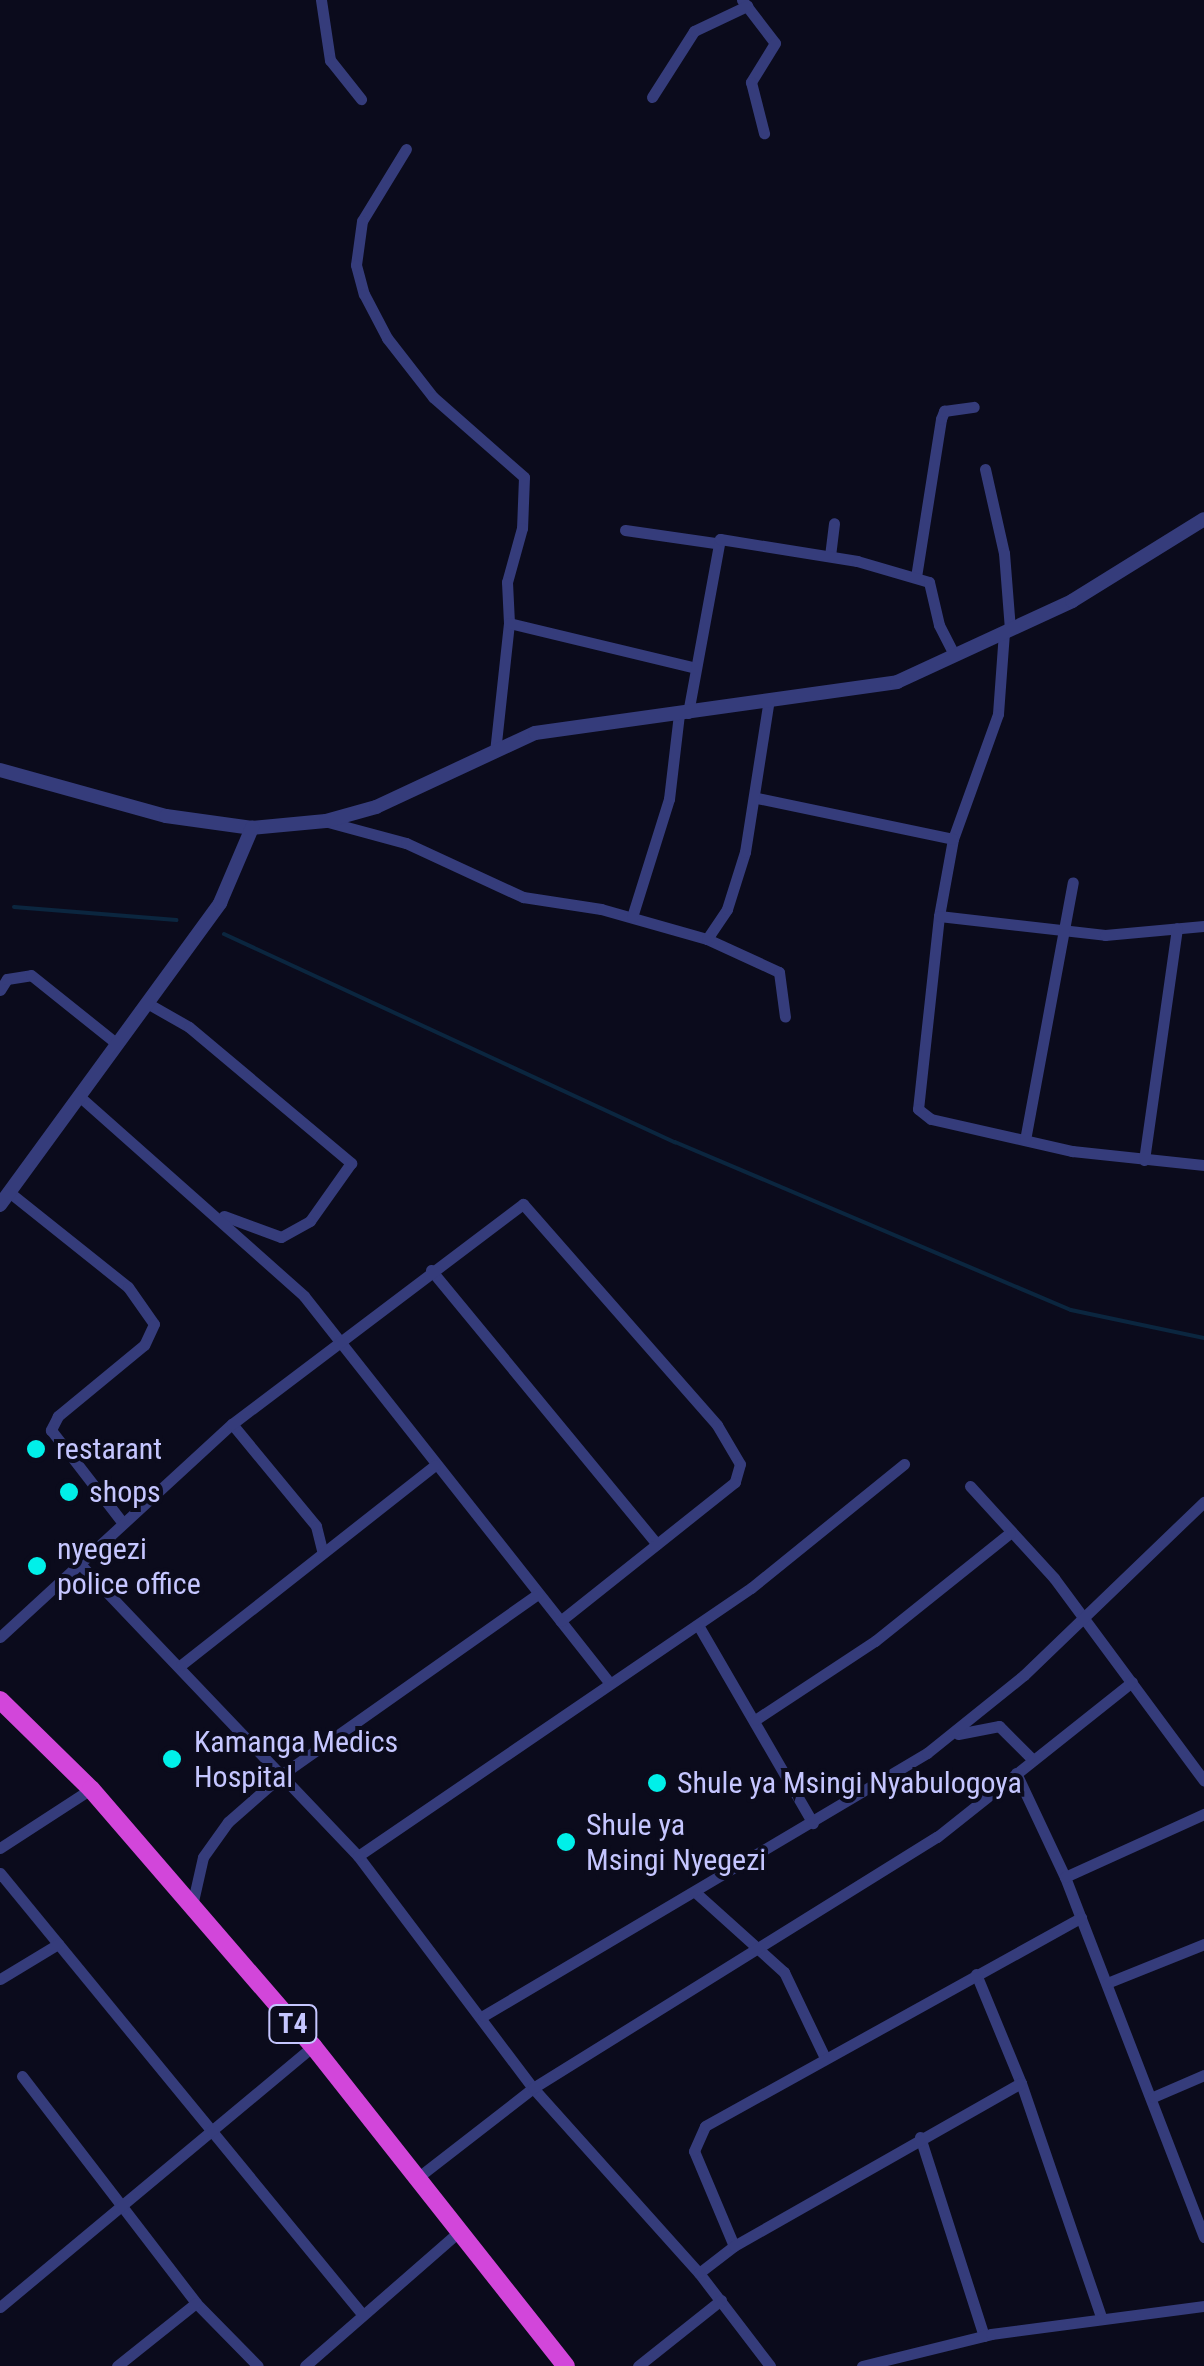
<!DOCTYPE html>
<style>
body{margin:0}
#map{position:relative;width:1204px;height:2366px;overflow:hidden;background:#0b0b1c;font-family:"Roboto Condensed",sans-serif}
div>[style]{position:absolute}
[style*='--x']{left:calc(var(--x)*1px);top:calc(var(--y)*1px);width:calc(var(--w)*1px);rotate:calc(var(--a)*1deg)}
.stream>*{height:4px;margin:-2px;padding:0 2px;transform-origin:2px;border-radius:2px;background:#0b263f}
.minor>*{height:11px;margin:-5.5px;padding:0 5.5px;transform-origin:5.5px;border-radius:5.5px;background:#353c7b}
.tertiary>*{height:14px;margin:-7px;padding:0 7px;transform-origin:7px;border-radius:7px;background:#353c7b}
.trunk>*{height:18px;margin:-9px;padding:0 9px;transform-origin:9px;border-radius:9px;background:#d246da}
.dots>*{width:28px;height:28px;translate:-50% -50%;box-sizing:border-box;border:5px solid #0b0b1c;border-radius:50%}
span{translate:-50% -50%;white-space:nowrap;text-align:center;line-height:1.15;-webkit-text-stroke:8px #0b0b1c;paint-order:stroke}
.shield-label span{padding:2px 8px;background:#0b0b1c;border:2px solid;border-radius:8px;-webkit-text-stroke-width:0}
.shield-label{font-size:28px;color:#c5c6ff;font-weight:700}
.poi-label{font-size:30px;color:#c5c6ff}
.left{translate:0 -50%;text-align:left}
</style>
<div id="map">
<div class="stream">
<i style="--x:14;--y:907;--w:163;--a:4.6"></i>
<i style="--x:224;--y:934;--w:497;--a:24.8"></i>
<i style="--x:675;--y:1142;--w:430;--a:23"></i>
<i style="--x:1071;--y:1310;--w:136;--a:11.9"></i>
</div>
<div class="minor">
<i style="--x:321;--y:0;--w:61;--a:81.5"></i>
<i style="--x:330;--y:60;--w:50;--a:51.5"></i>
<i style="--x:742;--y:0;--w:54;--a:52.5"></i>
<i style="--x:775;--y:43;--w:46;--a:121.6"></i>
<i style="--x:751;--y:82;--w:53;--a:75.7"></i>
<i style="--x:652;--y:97;--w:78;--a:-57.5"></i>
<i style="--x:694;--y:31;--w:59;--a:-25.3"></i>
<i style="--x:406;--y:149;--w:84;--a:121.4"></i>
<i style="--x:362;--y:221;--w:44;--a:97.8"></i>
<i style="--x:356;--y:265;--w:30;--a:75"></i>
<i style="--x:364;--y:294;--w:50;--a:62.4"></i>
<i style="--x:387;--y:338;--w:75;--a:52.1"></i>
<i style="--x:433;--y:397;--w:121;--a:41.3"></i>
<i style="--x:524;--y:477;--w:51;--a:92.2"></i>
<i style="--x:522;--y:528;--w:56;--a:105.5"></i>
<i style="--x:507;--y:582;--w:41;--a:87.2"></i>
<i style="--x:509;--y:623;--w:129;--a:96.2"></i>
<i style="--x:985;--y:469;--w:86;--a:77.3"></i>
<i style="--x:1004;--y:553;--w:77;--a:85.5"></i>
<i style="--x:625;--y:530;--w:91;--a:8.2"></i>
<i style="--x:830;--y:556;--w:33;--a:-83"></i>
<i style="--x:916;--y:577;--w:160;--a:-81"></i>
<i style="--x:941;--y:419;--w:9;--a:-69"></i>
<i style="--x:944;--y:411;--w:30;--a:-8"></i>
<i style="--x:509;--y:623;--w:192;--a:13.5"></i>
<i style="--x:1004;--y:632;--w:82;--a:94.2"></i>
<i style="--x:998;--y:714;--w:133;--a:109.8"></i>
<i style="--x:953;--y:839;--w:78;--a:100.3"></i>
<i style="--x:939;--y:916;--w:194;--a:96.2"></i>
<i style="--x:918;--y:1109;--w:16;--a:38"></i>
<i style="--x:931;--y:1119;--w:145;--a:12.8"></i>
<i style="--x:1072;--y:1151;--w:133;--a:6.1"></i>
<i style="--x:688;--y:713;--w:177;--a:-79.6"></i>
<i style="--x:720;--y:539;--w:139;--a:9.1"></i>
<i style="--x:857;--y:561;--w:75;--a:16.3"></i>
<i style="--x:929;--y:582;--w:44;--a:76.9"></i>
<i style="--x:939;--y:625;--w:31;--a:63"></i>
<i style="--x:757;--y:798;--w:200;--a:11.8"></i>
<i style="--x:328;--y:822;--w:81;--a:15.1"></i>
<i style="--x:406;--y:843;--w:129;--a:24.8"></i>
<i style="--x:523;--y:897;--w:79;--a:8.7"></i>
<i style="--x:601;--y:909;--w:110;--a:15.8"></i>
<i style="--x:707;--y:939;--w:79;--a:24.6"></i>
<i style="--x:779;--y:972;--w:45;--a:82.4"></i>
<i style="--x:939;--y:916;--w:167;--a:6.5"></i>
<i style="--x:1105;--y:935;--w:99;--a:-5.2"></i>
<i style="--x:632;--y:917;--w:124;--a:-72.6"></i>
<i style="--x:669;--y:799;--w:86;--a:-83.3"></i>
<i style="--x:707;--y:939;--w:36;--a:-56"></i>
<i style="--x:727;--y:909;--w:60;--a:-72.5"></i>
<i style="--x:745;--y:852;--w:149;--a:-81.1"></i>
<i style="--x:0;--y:990;--w:13;--a:-58"></i>
<i style="--x:7;--y:979;--w:24;--a:-9"></i>
<i style="--x:31;--y:975;--w:110;--a:38.7"></i>
<i style="--x:147;--y:1003;--w:48;--a:29.7"></i>
<i style="--x:189;--y:1027;--w:212;--a:40"></i>
<i style="--x:351;--y:1163;--w:71;--a:125.3"></i>
<i style="--x:310;--y:1221;--w:33;--a:151"></i>
<i style="--x:281;--y:1237;--w:61;--a:-159.8"></i>
<i style="--x:79;--y:1096;--w:301;--a:41.6"></i>
<i style="--x:304;--y:1296;--w:492;--a:51.7"></i>
<i style="--x:1025;--y:1140;--w:262;--a:-79.5"></i>
<i style="--x:1144;--y:1160;--w:234;--a:-81.9"></i>
<i style="--x:9;--y:1192;--w:152;--a:38.6"></i>
<i style="--x:128;--y:1287;--w:45;--a:54.9"></i>
<i style="--x:154;--y:1324;--w:23;--a:115"></i>
<i style="--x:144;--y:1345;--w:112;--a:140.5"></i>
<i style="--x:58;--y:1416;--w:16;--a:117"></i>
<i style="--x:51;--y:1430;--w:116;--a:52.3"></i>
<i style="--x:431;--y:1270;--w:355;--a:50.5"></i>
<i style="--x:232;--y:1424;--w:132;--a:50.5"></i>
<i style="--x:316;--y:1526;--w:25;--a:76"></i>
<i style="--x:970;--y:1486;--w:125;--a:47.6"></i>
<i style="--x:1054;--y:1578;--w:252;--a:53.5"></i>
<i style="--x:79;--y:1563;--w:405;--a:46.4"></i>
<i style="--x:358;--y:1856;--w:291;--a:53"></i>
<i style="--x:533;--y:2088;--w:249;--a:48.1"></i>
<i style="--x:699;--y:2273;--w:117;--a:52.6"></i>
<i style="--x:698;--y:1625;--w:229;--a:59.9"></i>
<i style="--x:0;--y:1637;--w:315;--a:-42.6"></i>
<i style="--x:232;--y:1424;--w:365;--a:-37.1"></i>
<i style="--x:523;--y:1204;--w:294;--a:48.7"></i>
<i style="--x:717;--y:1425;--w:45;--a:59.5"></i>
<i style="--x:740;--y:1464;--w:19;--a:106"></i>
<i style="--x:735;--y:1482;--w:223;--a:141.5"></i>
<i style="--x:181;--y:1665;--w:323;--a:-38.2"></i>
<i style="--x:755;--y:1720;--w:144;--a:-33.4"></i>
<i style="--x:875;--y:1641;--w:173;--a:-38.7"></i>
<i style="--x:958;--y:1734;--w:42;--a:-11"></i>
<i style="--x:999;--y:1726;--w:48;--a:45"></i>
<i style="--x:1016;--y:1773;--w:115;--a:64.8"></i>
<i style="--x:1065;--y:1877;--w:386;--a:68.9"></i>
<i style="--x:0;--y:1848;--w:108;--a:-33"></i>
<i style="--x:358;--y:1856;--w:476;--a:-34.3"></i>
<i style="--x:751;--y:1588;--w:197;--a:-39"></i>
<i style="--x:0;--y:1873;--w:571;--a:50.62"></i>
<i style="--x:1065;--y:1877;--w:153;--a:-24.4"></i>
<i style="--x:695;--y:1892;--w:120;--a:42"></i>
<i style="--x:784;--y:1972;--w:93;--a:64.5"></i>
<i style="--x:191;--y:1910;--w:54;--a:-77.2"></i>
<i style="--x:203;--y:1857;--w:43;--a:-54.5"></i>
<i style="--x:228;--y:1822;--w:74;--a:-41.2"></i>
<i style="--x:284;--y:1773;--w:311;--a:-35.2"></i>
<i style="--x:976;--y:1974;--w:118;--a:67.6"></i>
<i style="--x:1021;--y:2083;--w:247;--a:71.1"></i>
<i style="--x:0;--y:1979;--w:68;--a:-31.1"></i>
<i style="--x:1107;--y:1983;--w:105;--a:-21.9"></i>
<i style="--x:483;--y:2016;--w:516;--a:-30.64"></i>
<i style="--x:927;--y:1753;--w:124;--a:-38.8"></i>
<i style="--x:1024;--y:1675;--w:250;--a:-43.9"></i>
<i style="--x:22;--y:2076;--w:286;--a:52.5"></i>
<i style="--x:196;--y:2303;--w:88;--a:45.5"></i>
<i style="--x:1153;--y:2097;--w:56;--a:-23.3"></i>
<i style="--x:920;--y:2137;--w:209;--a:72.2"></i>
<i style="--x:421;--y:2175;--w:142;--a:-37.8"></i>
<i style="--x:533;--y:2088;--w:476;--a:-31.9"></i>
<i style="--x:937;--y:1837;--w:249;--a:-38.5"></i>
<i style="--x:734;--y:2246;--w:103;--a:-112.8"></i>
<i style="--x:694;--y:2151;--w:27;--a:-66"></i>
<i style="--x:705;--y:2126;--w:430;--a:-29"></i>
<i style="--x:699;--y:2273;--w:44;--a:-37.6"></i>
<i style="--x:734;--y:2246;--w:330;--a:-29.6"></i>
<i style="--x:0;--y:2307;--w:408;--a:-39.8"></i>
<i style="--x:117;--y:2366;--w:101;--a:-38.6"></i>
<i style="--x:305;--y:2366;--w:207;--a:-41.1"></i>
<i style="--x:638;--y:2366;--w:106;--a:-38.5"></i>
<i style="--x:862;--y:2366;--w:133;--a:-13.9"></i>
<i style="--x:991;--y:2334;--w:215;--a:-7.5"></i>
</div>
<div class="tertiary">
<i style="--x:0;--y:770;--w:172;--a:15.5"></i>
<i style="--x:166;--y:816;--w:87;--a:7.9"></i>
<i style="--x:252;--y:828;--w:74;--a:-5.4"></i>
<i style="--x:326;--y:821;--w:52;--a:-15.6"></i>
<i style="--x:376;--y:807;--w:175;--a:-25"></i>
<i style="--x:535;--y:733;--w:366;--a:-8"></i>
<i style="--x:897;--y:682;--w:193;--a:-24.8"></i>
<i style="--x:1072;--y:601;--w:155;--a:-31.8"></i>
<i style="--x:0;--y:1205;--w:374;--a:-53.9"></i>
<i style="--x:220;--y:903;--w:82;--a:-66.9"></i>
</div>
<div class="trunk">
<i style="--x:0;--y:1700;--w:127;--a:44.4"></i>
<i style="--x:91;--y:1789;--w:340;--a:49.2"></i>
<i style="--x:313;--y:2046;--w:408;--a:51.7"></i>
</div>
<div class="dots">
<i style="left:36px;top:1449px;background:#00f0e9"></i>
<i style="left:69px;top:1492px;background:#00f0e9"></i>
<i style="left:37px;top:1566px;background:#00f0e9"></i>
<i style="left:172px;top:1759px;background:#00f0e9"></i>
<i style="left:657px;top:1783px;background:#00f0e9"></i>
<i style="left:566px;top:1842px;background:#00f0e9"></i>
</div>
<div class="shield-label">
<span style="left:293px;top:2024px">T4</span>
</div>
<div class="poi-label">
<span class="left" style="left:56px;top:1449px">restarant</span>
<span class="left" style="left:89px;top:1492px">shops</span>
<span class="left" style="left:57px;top:1566px">nyegezi<br>police office</span>
<span class="left" style="left:194px;top:1759px">Kamanga Medics<br>Hospital</span>
<span class="left" style="left:677px;top:1783px">Shule ya Msingi Nyabulogoya</span>
<span class="left" style="left:586px;top:1842px">Shule ya<br>Msingi Nyegezi</span>
</div>
</div>
